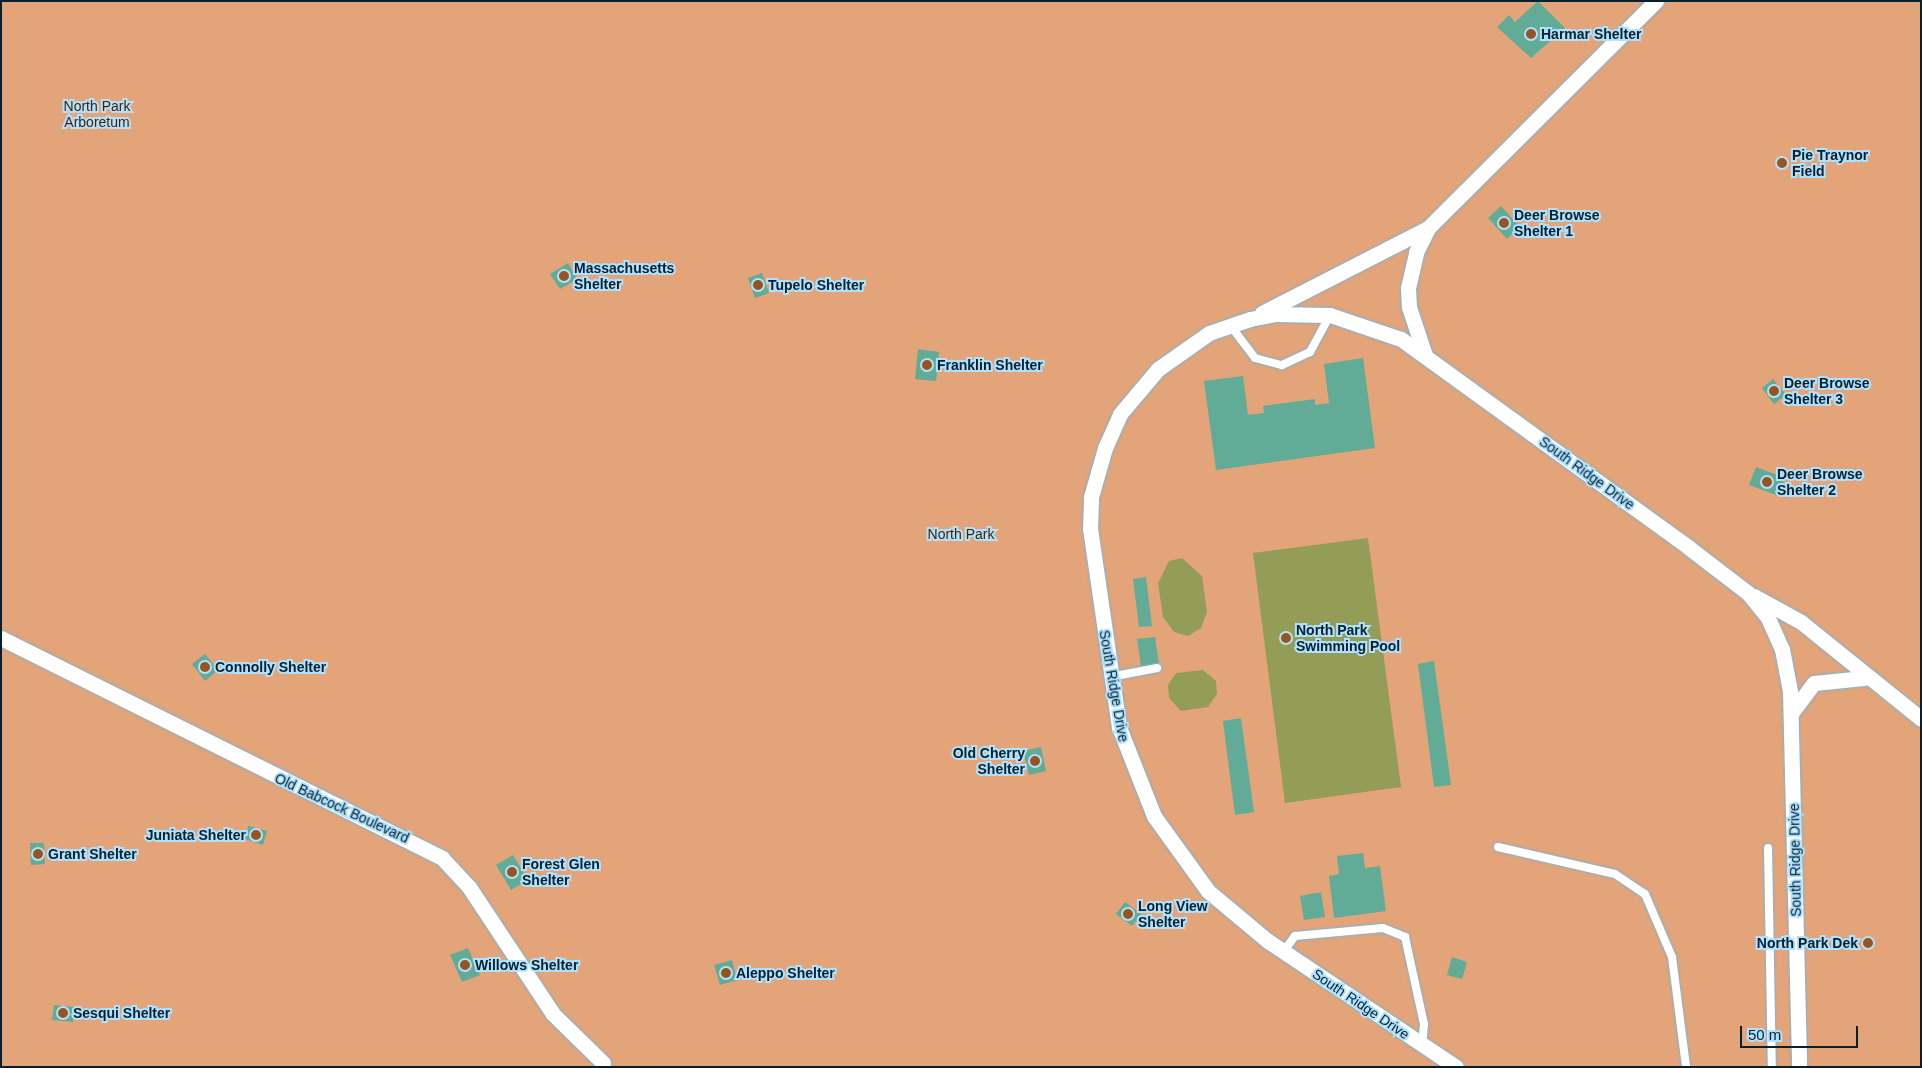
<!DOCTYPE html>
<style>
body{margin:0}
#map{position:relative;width:1922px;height:1068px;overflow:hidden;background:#b0e1fe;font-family:Helvetica,sans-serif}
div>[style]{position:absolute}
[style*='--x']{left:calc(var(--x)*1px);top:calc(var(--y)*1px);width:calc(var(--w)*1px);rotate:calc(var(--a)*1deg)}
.green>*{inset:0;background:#e3a479}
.water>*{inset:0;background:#949d56}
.building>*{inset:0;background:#61ab97}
.roads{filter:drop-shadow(0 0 1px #78b4d7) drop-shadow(0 0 1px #78b4d7)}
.service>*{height:8px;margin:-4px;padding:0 4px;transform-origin:4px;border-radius:4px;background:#fff}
.minor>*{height:15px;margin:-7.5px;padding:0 7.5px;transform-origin:7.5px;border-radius:7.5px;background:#fff}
.dots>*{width:14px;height:14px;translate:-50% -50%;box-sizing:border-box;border:2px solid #b0e1fe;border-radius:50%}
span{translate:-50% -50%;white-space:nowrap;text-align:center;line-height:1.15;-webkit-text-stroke:4px #b0e1fe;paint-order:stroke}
.poi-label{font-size:14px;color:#06202d;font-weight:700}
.left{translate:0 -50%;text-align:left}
.right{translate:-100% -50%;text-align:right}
.park-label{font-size:14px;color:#451d00}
.street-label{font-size:14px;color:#06202d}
.frame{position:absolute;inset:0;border:2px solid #06202d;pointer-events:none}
.scale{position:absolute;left:1740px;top:1026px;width:118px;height:22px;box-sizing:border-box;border:2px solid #06202d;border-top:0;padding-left:6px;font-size:15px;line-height:18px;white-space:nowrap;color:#06202d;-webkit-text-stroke:4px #b0e1fe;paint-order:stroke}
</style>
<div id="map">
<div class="green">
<i style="clip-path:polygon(1px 1px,1921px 1px,1921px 1067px,1px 1067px)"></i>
</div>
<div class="water">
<i style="clip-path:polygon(1368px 538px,1401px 787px,1285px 803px,1253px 553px)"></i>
<i style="clip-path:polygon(1182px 558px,1202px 576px,1207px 612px,1201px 628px,1188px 636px,1174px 632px,1163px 617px,1158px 583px,1169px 561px)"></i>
<i style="clip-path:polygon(1203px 670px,1216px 681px,1217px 694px,1208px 707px,1181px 711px,1169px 698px,1168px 685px,1176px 673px)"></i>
</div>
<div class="building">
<i style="clip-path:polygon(1538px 1px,1565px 28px,1531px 58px,1497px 27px,1509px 15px,1515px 22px)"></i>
<i style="clip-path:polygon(1501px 206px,1520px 227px,1507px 239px,1488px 218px)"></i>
<i style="clip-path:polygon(568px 263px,577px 279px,560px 289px,550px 274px)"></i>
<i style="clip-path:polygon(762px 273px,769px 293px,755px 298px,748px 278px)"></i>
<i style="clip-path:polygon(918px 349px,939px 352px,936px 381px,915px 379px)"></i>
<i style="clip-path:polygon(1363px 358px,1375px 448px,1216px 470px,1204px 381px,1243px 376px,1248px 415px,1264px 413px,1263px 406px,1315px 399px,1315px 405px,1329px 403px,1324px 364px)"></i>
<i style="clip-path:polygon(1773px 379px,1786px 395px,1774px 404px,1762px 388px)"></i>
<i style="clip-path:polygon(1756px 467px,1785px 478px,1779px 496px,1749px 485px)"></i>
<i style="clip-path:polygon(1146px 577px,1152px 626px,1139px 627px,1133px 579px)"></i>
<i style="clip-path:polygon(1155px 637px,1159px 664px,1141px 666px,1137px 639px)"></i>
<i style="clip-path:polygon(205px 654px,218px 670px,205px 681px,192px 664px)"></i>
<i style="clip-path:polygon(1434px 661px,1451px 785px,1434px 787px,1418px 664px)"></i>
<i style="clip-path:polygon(1241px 718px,1254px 812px,1235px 815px,1223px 721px)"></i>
<i style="clip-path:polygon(1041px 747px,1046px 771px,1029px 775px,1023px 751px)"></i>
<i style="clip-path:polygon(248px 826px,267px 831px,263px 845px,245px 839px)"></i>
<i style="clip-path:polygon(30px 843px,44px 843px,45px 864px,31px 865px)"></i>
<i style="clip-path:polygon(1363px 853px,1365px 868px,1380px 866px,1386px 911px,1334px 918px,1329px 876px,1339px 874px,1337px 856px)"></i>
<i style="clip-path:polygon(513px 855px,528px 880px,511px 890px,496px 865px)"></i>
<i style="clip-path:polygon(1321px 892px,1325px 917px,1304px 920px,1300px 896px)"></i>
<i style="clip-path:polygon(1125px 902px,1141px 914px,1132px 926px,1116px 914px)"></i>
<i style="clip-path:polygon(468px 948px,480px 975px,462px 982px,450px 955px)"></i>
<i style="clip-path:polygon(1452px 957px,1467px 962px,1462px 979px,1447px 975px)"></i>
<i style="clip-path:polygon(732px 960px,737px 980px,720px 985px,714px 965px)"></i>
<i style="clip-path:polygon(54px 1005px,74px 1007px,73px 1022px,52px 1020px)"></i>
</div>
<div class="roads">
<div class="service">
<i style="--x:1230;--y:325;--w:41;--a:52.9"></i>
<i style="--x:1255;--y:358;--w:28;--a:15"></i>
<i style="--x:1282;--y:365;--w:31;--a:-25"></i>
<i style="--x:1310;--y:352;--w:42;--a:-61.6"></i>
<i style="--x:1110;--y:677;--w:48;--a:-10.8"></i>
<i style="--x:1498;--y:847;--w:120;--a:13"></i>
<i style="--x:1615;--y:874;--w:36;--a:34"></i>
<i style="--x:1645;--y:894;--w:69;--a:66.8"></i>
<i style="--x:1672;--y:957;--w:111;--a:82.7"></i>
<i style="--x:1768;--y:848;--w:219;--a:89"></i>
<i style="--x:1283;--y:952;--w:20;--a:-53"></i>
<i style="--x:1295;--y:936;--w:88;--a:-5.2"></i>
<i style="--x:1383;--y:928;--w:24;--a:22"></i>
<i style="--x:1405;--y:937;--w:89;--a:77.7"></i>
<i style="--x:1424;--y:1024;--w:22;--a:95"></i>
</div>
<div class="minor">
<i style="--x:1262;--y:313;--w:186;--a:-27.1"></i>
<i style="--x:1425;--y:355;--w:51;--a:-108.4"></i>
<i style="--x:1409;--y:307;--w:19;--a:-93"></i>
<i style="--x:1408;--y:288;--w:37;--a:-77"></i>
<i style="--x:1416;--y:252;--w:27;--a:-63"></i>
<i style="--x:1428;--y:228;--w:322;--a:-44.9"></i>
<i style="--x:1754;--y:596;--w:54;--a:29"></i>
<i style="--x:1801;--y:622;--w:154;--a:38.9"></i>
<i style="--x:1;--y:638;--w:493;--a:26.5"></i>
<i style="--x:442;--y:858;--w:40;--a:47"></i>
<i style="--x:469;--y:887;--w:152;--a:56.5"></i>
<i style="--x:553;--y:1014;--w:70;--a:44.4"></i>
<i style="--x:1792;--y:712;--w:36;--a:-53"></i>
<i style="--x:1814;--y:683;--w:50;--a:-5.7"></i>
<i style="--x:1456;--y:1067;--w:225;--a:-146.2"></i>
<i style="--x:1269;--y:942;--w:80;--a:-140.1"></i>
<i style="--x:1208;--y:891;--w:92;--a:-125.8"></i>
<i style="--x:1154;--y:816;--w:96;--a:-111.5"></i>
<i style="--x:1119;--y:727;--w:200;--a:-98.3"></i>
<i style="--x:1090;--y:529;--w:32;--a:-88"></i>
<i style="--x:1091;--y:497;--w:51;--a:-74.1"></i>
<i style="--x:1105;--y:448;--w:37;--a:-66"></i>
<i style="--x:1120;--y:414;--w:59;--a:-49.8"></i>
<i style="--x:1158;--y:369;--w:62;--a:-35.2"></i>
<i style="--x:1209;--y:333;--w:43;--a:-18.9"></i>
<i style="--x:1250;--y:319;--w:25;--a:-11"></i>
<i style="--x:1275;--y:314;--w:55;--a:1"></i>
<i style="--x:1330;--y:315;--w:75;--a:18.7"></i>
<i style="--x:1401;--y:339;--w:354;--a:35.9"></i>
<i style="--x:1688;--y:547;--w:76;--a:37.5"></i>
<i style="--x:1748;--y:593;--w:32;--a:51"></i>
<i style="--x:1768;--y:618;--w:34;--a:66"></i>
<i style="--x:1782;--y:649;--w:43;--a:79.2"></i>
<i style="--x:1790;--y:691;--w:376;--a:88.6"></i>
</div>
</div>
<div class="dots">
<i style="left:1531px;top:34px;background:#965421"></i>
<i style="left:1782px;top:163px;background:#965421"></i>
<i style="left:1504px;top:223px;background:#965421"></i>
<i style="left:564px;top:276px;background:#965421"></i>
<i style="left:758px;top:285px;background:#965421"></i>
<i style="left:927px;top:365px;background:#965421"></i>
<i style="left:1774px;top:391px;background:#965421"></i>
<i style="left:1767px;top:482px;background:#965421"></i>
<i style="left:1286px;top:638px;background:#965421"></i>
<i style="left:205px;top:667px;background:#965421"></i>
<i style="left:1035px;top:761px;background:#965421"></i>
<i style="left:256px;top:835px;background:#965421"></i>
<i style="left:38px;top:854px;background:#965421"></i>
<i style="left:512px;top:872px;background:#965421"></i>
<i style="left:1128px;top:914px;background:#965421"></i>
<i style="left:1868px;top:943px;background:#965421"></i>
<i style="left:465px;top:965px;background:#965421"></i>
<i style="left:726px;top:973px;background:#965421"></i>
<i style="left:63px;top:1013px;background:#965421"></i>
</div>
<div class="poi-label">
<span class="left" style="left:1541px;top:34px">Harmar Shelter</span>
<span class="left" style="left:1792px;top:163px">Pie Traynor<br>Field</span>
<span class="left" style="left:1514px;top:223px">Deer Browse<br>Shelter 1</span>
<span class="left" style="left:574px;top:276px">Massachusetts<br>Shelter</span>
<span class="left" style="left:768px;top:285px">Tupelo Shelter</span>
<span class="left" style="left:937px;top:365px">Franklin Shelter</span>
<span class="left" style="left:1784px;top:391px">Deer Browse<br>Shelter 3</span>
<span class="left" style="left:1777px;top:482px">Deer Browse<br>Shelter 2</span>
<span class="left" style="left:1296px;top:638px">North Park<br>Swimming Pool</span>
<span class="left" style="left:215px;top:667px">Connolly Shelter</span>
<span class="right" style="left:1025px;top:761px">Old Cherry<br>Shelter</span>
<span class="right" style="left:246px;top:835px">Juniata Shelter</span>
<span class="left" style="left:48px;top:854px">Grant Shelter</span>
<span class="left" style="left:522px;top:872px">Forest Glen<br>Shelter</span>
<span class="left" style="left:1138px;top:914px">Long View<br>Shelter</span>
<span class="right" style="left:1858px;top:943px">North Park Dek</span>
<span class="left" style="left:475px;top:965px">Willows Shelter</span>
<span class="left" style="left:736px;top:973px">Aleppo Shelter</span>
<span class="left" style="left:73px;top:1013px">Sesqui Shelter</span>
</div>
<div class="park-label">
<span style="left:97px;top:114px">North Park<br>Arboretum</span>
<span style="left:961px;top:534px">North Park</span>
</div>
<div class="street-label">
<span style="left:1587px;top:473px;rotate:36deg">South Ridge Drive</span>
<span style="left:1114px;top:686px;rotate:80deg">South Ridge Drive</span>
<span style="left:342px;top:808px;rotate:25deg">Old Babcock Boulevard</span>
<span style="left:1795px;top:860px;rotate:-91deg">South Ridge Drive</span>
<span style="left:1361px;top:1004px;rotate:34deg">South Ridge Drive</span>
</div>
<div class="frame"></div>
<div class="scale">50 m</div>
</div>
